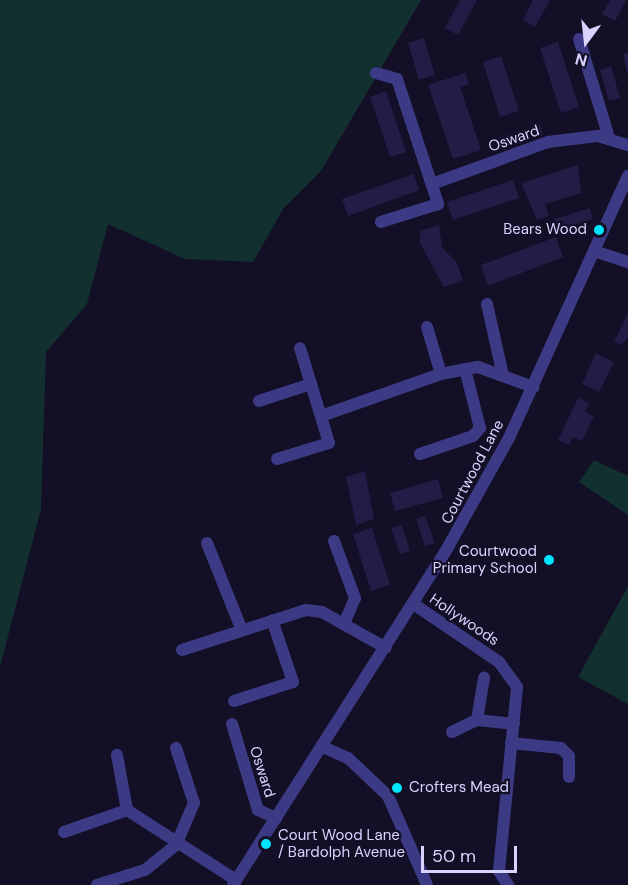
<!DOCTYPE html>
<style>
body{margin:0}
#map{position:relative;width:628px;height:885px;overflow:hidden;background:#130f26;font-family:"DM Sans",sans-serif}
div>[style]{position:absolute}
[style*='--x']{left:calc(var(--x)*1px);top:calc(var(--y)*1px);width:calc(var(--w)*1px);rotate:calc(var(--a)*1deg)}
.green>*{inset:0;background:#12302f}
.building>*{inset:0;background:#241b47}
.street>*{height:12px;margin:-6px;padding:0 6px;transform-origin:6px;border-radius:6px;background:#3d3a85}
.dots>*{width:16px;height:16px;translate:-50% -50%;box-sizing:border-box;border:3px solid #130f26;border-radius:50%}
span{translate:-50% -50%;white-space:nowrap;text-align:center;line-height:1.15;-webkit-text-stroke:4.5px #130f26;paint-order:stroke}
.street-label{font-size:15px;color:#d9d4ff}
.poi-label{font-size:15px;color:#d9d4ff}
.right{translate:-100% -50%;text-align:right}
.left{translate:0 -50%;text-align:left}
.north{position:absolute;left:556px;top:12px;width:60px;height:60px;-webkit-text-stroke:4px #130f26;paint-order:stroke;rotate:195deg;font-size:16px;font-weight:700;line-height:24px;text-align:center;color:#d9d4ff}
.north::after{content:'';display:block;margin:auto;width:21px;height:27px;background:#d9d4ff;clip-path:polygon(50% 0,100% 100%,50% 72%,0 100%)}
.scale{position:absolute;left:421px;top:846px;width:96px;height:27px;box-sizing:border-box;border:3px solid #d9d4ff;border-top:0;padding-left:8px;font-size:18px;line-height:21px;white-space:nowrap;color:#d9d4ff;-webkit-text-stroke:4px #130f26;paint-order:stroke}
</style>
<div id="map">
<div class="green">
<i style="clip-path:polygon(0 0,421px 0,321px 171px,283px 209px,253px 262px,185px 259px,108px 224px,87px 304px,46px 352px,41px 509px,0 667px)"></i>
<i style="clip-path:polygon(594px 460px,628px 476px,628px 515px,579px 482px)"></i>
<i style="clip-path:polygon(628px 586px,628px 704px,578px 677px)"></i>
</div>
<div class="building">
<i style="clip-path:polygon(460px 0,485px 0,477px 0,458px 35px,445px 28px)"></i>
<i style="clip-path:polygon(533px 0,550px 0,535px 27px,523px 20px)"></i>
<i style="clip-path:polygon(610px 0,626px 0,615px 21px,602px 14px)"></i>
<i style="clip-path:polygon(424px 38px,435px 75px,419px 80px,408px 43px)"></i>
<i style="clip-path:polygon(558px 42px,579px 107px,561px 113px,540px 48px)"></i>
<i style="clip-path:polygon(628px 53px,628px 72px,627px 72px,623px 54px)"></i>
<i style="clip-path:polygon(501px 56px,519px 111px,500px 117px,483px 62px)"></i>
<i style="clip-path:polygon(611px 66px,620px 98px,609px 101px,600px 70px)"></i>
<i style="clip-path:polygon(465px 73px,469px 84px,460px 87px,481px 150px,453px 159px,428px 85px)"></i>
<i style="clip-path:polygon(386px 91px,406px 152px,390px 157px,370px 97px)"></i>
<i style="clip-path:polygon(540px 125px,543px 134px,500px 147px,497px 138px)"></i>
<i style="clip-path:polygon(578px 165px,581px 193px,545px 204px,549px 216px,537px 220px,521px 183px)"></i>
<i style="clip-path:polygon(414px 174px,419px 190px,348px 216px,342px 199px)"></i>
<i style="clip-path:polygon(513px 180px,519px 198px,453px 220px,447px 202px)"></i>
<i style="clip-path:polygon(590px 208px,593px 219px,554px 231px,551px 220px)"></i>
<i style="clip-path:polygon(439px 225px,442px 247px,457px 263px,463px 281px,444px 287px,420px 243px,420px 231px)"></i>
<i style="clip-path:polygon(556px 237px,563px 257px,488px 286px,481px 265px)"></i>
<i style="clip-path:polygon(628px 312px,628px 338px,621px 345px,614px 342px)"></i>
<i style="clip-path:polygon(596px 353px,614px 362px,599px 392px,582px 384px)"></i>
<i style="clip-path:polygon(578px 398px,589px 403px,585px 412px,594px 416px,582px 441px,573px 437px,569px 445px,558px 440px)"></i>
<i style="clip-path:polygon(365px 471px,374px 519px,356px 525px,346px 477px)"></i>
<i style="clip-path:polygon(438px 479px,443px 498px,395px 511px,390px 493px)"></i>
<i style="clip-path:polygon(425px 516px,435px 543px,425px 546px,416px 519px)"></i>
<i style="clip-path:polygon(402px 525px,410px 551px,400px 554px,391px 528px)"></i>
<i style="clip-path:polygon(372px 528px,390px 585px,371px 591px,353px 534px)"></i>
</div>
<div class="street">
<i style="--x:579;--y:39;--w:103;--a:73.1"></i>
<i style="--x:376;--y:73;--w:22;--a:16"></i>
<i style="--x:397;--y:79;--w:132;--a:71.8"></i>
<i style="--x:438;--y:204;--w:60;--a:162.5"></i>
<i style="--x:432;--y:184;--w:123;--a:-19.9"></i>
<i style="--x:548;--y:142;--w:50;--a:-6.8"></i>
<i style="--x:598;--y:136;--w:31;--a:17"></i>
<i style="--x:597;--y:252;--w:33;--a:18"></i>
<i style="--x:487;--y:304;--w:69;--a:77.4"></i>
<i style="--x:427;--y:327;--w:49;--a:73.4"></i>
<i style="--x:259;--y:401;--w:55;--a:-18.1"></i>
<i style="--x:321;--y:416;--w:127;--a:-19.3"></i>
<i style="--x:441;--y:374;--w:38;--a:-11"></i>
<i style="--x:478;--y:367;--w:59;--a:20"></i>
<i style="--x:420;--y:454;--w:56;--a:-18.8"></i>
<i style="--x:473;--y:436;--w:11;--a:-49"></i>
<i style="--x:480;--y:428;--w:61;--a:-104.3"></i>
<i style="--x:277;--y:459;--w:54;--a:-17.1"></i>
<i style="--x:329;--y:443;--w:99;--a:-107"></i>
<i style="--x:334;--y:541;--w:61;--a:69.8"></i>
<i style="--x:355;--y:598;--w:28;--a:113"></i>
<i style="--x:207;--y:543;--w:92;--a:68.2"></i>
<i style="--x:415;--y:605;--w:102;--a:34.2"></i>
<i style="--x:499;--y:662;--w:31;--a:54"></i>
<i style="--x:517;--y:687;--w:185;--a:95.6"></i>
<i style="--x:499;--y:871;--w:17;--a:57"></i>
<i style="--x:182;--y:650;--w:130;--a:-17.9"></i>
<i style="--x:306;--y:610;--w:16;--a:7"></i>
<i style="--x:322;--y:612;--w:73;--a:29.4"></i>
<i style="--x:234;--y:701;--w:62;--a:-17.9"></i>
<i style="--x:293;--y:682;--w:65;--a:-108.7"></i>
<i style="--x:477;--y:720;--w:43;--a:-80.5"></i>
<i style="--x:232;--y:724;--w:90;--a:73.2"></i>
<i style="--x:258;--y:810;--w:20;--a:24"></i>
<i style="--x:452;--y:732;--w:28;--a:-26"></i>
<i style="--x:477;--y:720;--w:37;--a:6"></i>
<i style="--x:511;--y:743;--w:50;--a:5.7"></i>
<i style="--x:561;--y:748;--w:11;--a:45"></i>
<i style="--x:569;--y:756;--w:21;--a:90"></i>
<i style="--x:323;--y:747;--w:27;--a:24"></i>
<i style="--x:348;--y:758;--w:55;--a:43.5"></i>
<i style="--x:388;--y:796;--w:97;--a:66.3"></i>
<i style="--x:117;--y:755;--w:56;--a:79.7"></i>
<i style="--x:127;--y:810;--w:130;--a:32.7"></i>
<i style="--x:64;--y:832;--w:67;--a:-19.2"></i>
<i style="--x:97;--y:885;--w:50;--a:-17.4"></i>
<i style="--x:145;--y:870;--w:40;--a:-39"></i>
<i style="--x:176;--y:845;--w:46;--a:-66.8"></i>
<i style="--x:194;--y:803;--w:58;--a:-108.1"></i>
<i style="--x:233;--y:885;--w:401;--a:-57.5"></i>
<i style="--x:448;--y:547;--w:125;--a:-60.8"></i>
<i style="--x:509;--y:438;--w:288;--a:-65.6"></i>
</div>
<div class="dots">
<i style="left:599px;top:230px;background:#00e5ff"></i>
<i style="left:549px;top:560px;background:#00e5ff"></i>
<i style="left:397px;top:788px;background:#00e5ff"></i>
<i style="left:266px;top:844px;background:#00e5ff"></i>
</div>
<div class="street-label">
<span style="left:514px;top:139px;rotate:-19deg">Osward</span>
<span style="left:473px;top:472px;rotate:-62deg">Courtwood Lane</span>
<span style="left:464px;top:620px;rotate:34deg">Hollywoods</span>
<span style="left:262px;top:772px;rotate:72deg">Osward</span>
</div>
<div class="poi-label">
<span class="right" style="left:587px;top:230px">Bears Wood</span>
<span class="right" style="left:537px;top:560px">Courtwood<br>Primary School</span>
<span class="left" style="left:409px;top:788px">Crofters Mead</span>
<span class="left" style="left:278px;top:844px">Court Wood Lane<br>/ Bardolph Avenue</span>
</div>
<div class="north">N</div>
<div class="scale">50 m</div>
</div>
